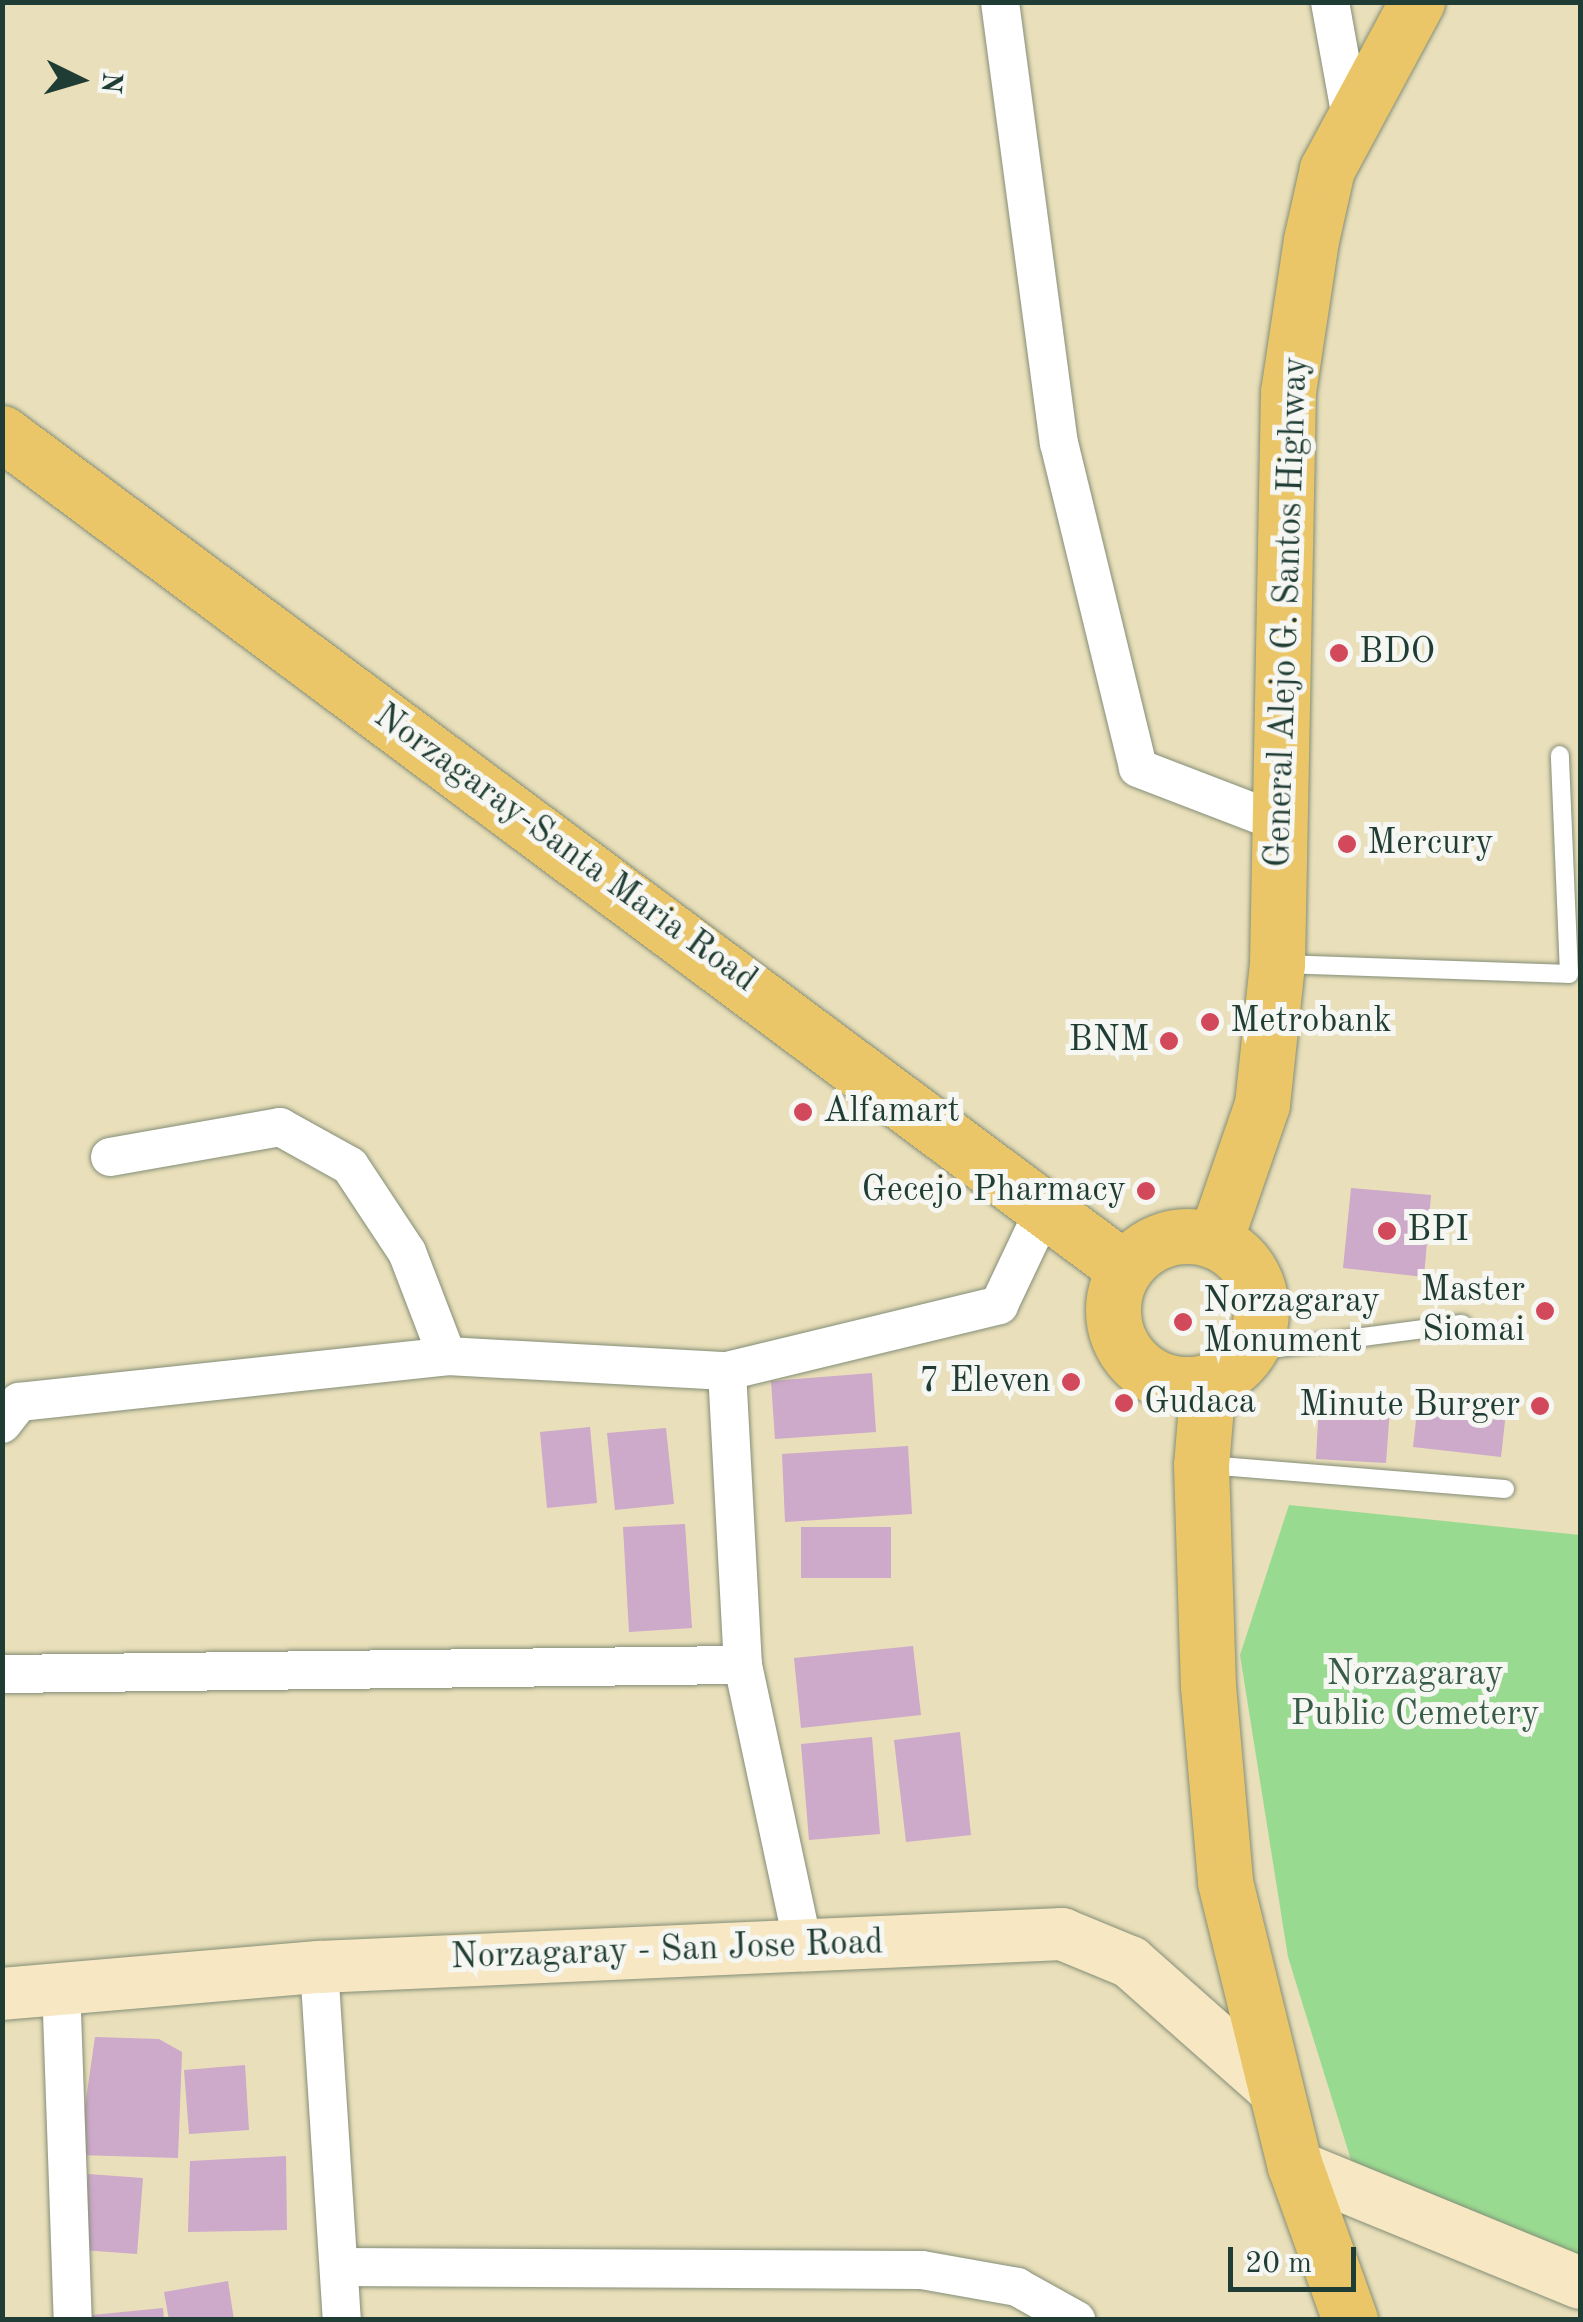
<!DOCTYPE html>
<style>
body{margin:0}
#map{position:relative;width:1583px;height:2322px;overflow:hidden;background:#e9dfba;font-family:"Old Standard TT",serif}
div>[style]{position:absolute}
[style*='--x']{left:calc(var(--x)*1px);top:calc(var(--y)*1px);width:calc(var(--w)*1px);rotate:calc(var(--a)*1deg)}
.green>*{inset:0;background:#99da91}
.building>*{inset:0;background:#cda9ca}
.roads{filter:drop-shadow(0 0 2px #848e77) drop-shadow(0 0 2px #848e77)}
.lane>*{height:18px;margin:-9px;padding:0 9px;transform-origin:9px;border-radius:9px;background:#fff}
.street>*{height:38px;margin:-19px;padding:0 19px;transform-origin:19px;border-radius:19px;background:#fff}
.secondary>*{height:52px;margin:-26px;padding:0 26px;transform-origin:26px;border-radius:26px;background:#f7e8c3}
.primary>*{height:55px;margin:-27.5px;padding:0 27.5px;transform-origin:27.5px;border-radius:27.5px;background:#eac669}
.primary>.ring{margin:-27.5px;padding:0;box-sizing:content-box;background:none;border:55px solid #eac669;border-radius:50%}
.dots>*{width:28px;height:28px;translate:-50% -50%;box-sizing:border-box;border:5px solid #f6f6f2;border-radius:50%}
span{translate:-50% -50%;white-space:nowrap;text-align:center;line-height:1.15;-webkit-text-stroke:10px #f6f6f2;paint-order:stroke}
.street-label{font-size:35px;color:#1f3d34}
.poi-label{font-size:35px;color:#1f3d34}
.left{translate:0 -50%;text-align:left}
.right{translate:-100% -50%;text-align:right}
.park-label{font-size:35px;color:#375c47}
.frame{position:absolute;inset:0;border:5px solid #1f3d34;pointer-events:none}
.north{position:absolute;left:30px;top:30px;width:100px;height:100px;-webkit-text-stroke:8px #f6f6f2;paint-order:stroke;rotate:95deg;font-size:28px;font-weight:700;line-height:40px;text-align:center;color:#1f3d34}
.north::after{content:'';display:block;margin:auto;width:35px;height:45px;background:#1f3d34;clip-path:polygon(50% 0,100% 100%,50% 72%,0 100%)}
.scale{position:absolute;left:1228px;top:2247px;width:128px;height:45px;box-sizing:border-box;border:5px solid #1f3d34;border-top:0;padding-left:12px;font-size:30px;line-height:35px;white-space:nowrap;color:#1f3d34;-webkit-text-stroke:8px #f6f6f2;paint-order:stroke}
</style>
<div id="map">
<div class="green">
<i style="clip-path:polygon(1289px 1505px,1580px 1535px,1580px 2285px,1356px 2176px,1288px 1957px,1240px 1655px)"></i>
</div>
<div class="building">
<i style="clip-path:polygon(1351px 1188px,1431px 1195px,1424px 1277px,1343px 1268px)"></i>
<i style="clip-path:polygon(872px 1373px,876px 1432px,775px 1439px,771px 1381px)"></i>
<i style="clip-path:polygon(1419px 1394px,1507px 1403px,1501px 1457px,1413px 1447px)"></i>
<i style="clip-path:polygon(1319px 1403px,1390px 1408px,1386px 1463px,1316px 1459px)"></i>
<i style="clip-path:polygon(590px 1427px,597px 1503px,547px 1508px,540px 1432px)"></i>
<i style="clip-path:polygon(666px 1428px,674px 1504px,615px 1510px,607px 1433px)"></i>
<i style="clip-path:polygon(908px 1446px,912px 1514px,785px 1522px,782px 1454px)"></i>
<i style="clip-path:polygon(685px 1524px,692px 1628px,629px 1632px,623px 1527px)"></i>
<i style="clip-path:polygon(801px 1527px,891px 1527px,891px 1578px,801px 1578px)"></i>
<i style="clip-path:polygon(913px 1646px,921px 1715px,801px 1728px,794px 1658px)"></i>
<i style="clip-path:polygon(960px 1732px,971px 1835px,906px 1842px,894px 1740px)"></i>
<i style="clip-path:polygon(872px 1737px,880px 1834px,809px 1840px,801px 1744px)"></i>
<i style="clip-path:polygon(95px 2037px,159px 2039px,182px 2052px,178px 2158px,78px 2155px)"></i>
<i style="clip-path:polygon(245px 2065px,249px 2130px,189px 2134px,184px 2070px)"></i>
<i style="clip-path:polygon(286px 2156px,287px 2230px,188px 2232px,190px 2161px)"></i>
<i style="clip-path:polygon(88px 2174px,143px 2178px,137px 2254px,82px 2250px)"></i>
<i style="clip-path:polygon(228px 2281px,234px 2320px,169px 2320px,164px 2292px)"></i>
<i style="clip-path:polygon(163px 2308px,164px 2320px,72px 2320px,72px 2317px)"></i>
</div>
<div class="roads">
<div class="lane">
<i style="--x:1283;--y:964;--w:286;--a:2"></i>
<i style="--x:1569;--y:974;--w:219;--a:-92.4"></i>
<i style="--x:1249;--y:1352;--w:215;--a:-7.5"></i>
<i style="--x:1207;--y:1465;--w:299;--a:4.6"></i>
</div>
<div class="street">
<i style="--x:1000;--y:2;--w:445;--a:82.4"></i>
<i style="--x:1059;--y:443;--w:334;--a:76.3"></i>
<i style="--x:1138;--y:768;--w:153;--a:21"></i>
<i style="--x:1330;--y:2;--w:117;--a:79.7"></i>
<i style="--x:110;--y:1157;--w:173;--a:-10"></i>
<i style="--x:280;--y:1127;--w:80;--a:29.1"></i>
<i style="--x:350;--y:1166;--w:103;--a:56.5"></i>
<i style="--x:407;--y:1252;--w:111;--a:69"></i>
<i style="--x:727;--y:1371;--w:294;--a:86.9"></i>
<i style="--x:743;--y:1665;--w:285;--a:77.9"></i>
<i style="--x:2;--y:1424;--w:28;--a:-52"></i>
<i style="--x:19;--y:1402;--w:430;--a:-6.1"></i>
<i style="--x:447;--y:1356;--w:280;--a:3.1"></i>
<i style="--x:727;--y:1371;--w:280;--a:-13.6"></i>
<i style="--x:999;--y:1305;--w:112;--a:-64.6"></i>
<i style="--x:2;--y:1674;--w:741;--a:-0.7"></i>
<i style="--x:319;--y:1967;--w:354;--a:86.3"></i>
<i style="--x:61;--y:1984;--w:336;--a:88"></i>
<i style="--x:339;--y:2267;--w:583;--a:0.29"></i>
<i style="--x:922;--y:2270;--w:97;--a:10.1"></i>
<i style="--x:1017;--y:2287;--w:68;--a:29.2"></i>
</div>
<div class="secondary">
<i style="--x:2;--y:1994;--w:318;--a:-4.9"></i>
<i style="--x:319;--y:1967;--w:744;--a:-2.54"></i>
<i style="--x:1062;--y:1934;--w:74;--a:22.4"></i>
<i style="--x:1130;--y:1962;--w:196;--a:41.5"></i>
<i style="--x:1295;--y:2166;--w:308;--a:22.3"></i>
</div>
<div class="primary">
<i style="--x:2;--y:433;--w:1400;--a:36.67"></i>
<i class="ring" style="left:1113px;top:1236px;width:93px;height:93px"></i>
<i style="--x:1215;--y:1240;--w:144;--a:-70.9"></i>
<i style="--x:1262;--y:1104;--w:141;--a:-83.9"></i>
<i style="--x:1277;--y:964;--w:572;--a:-88.9"></i>
<i style="--x:1288;--y:392;--w:154;--a:-81.4"></i>
<i style="--x:1311;--y:240;--w:73;--a:-77.3"></i>
<i style="--x:1327;--y:169;--w:190;--a:-61.7"></i>
<i style="--x:1208;--y:1382;--w:83;--a:94.8"></i>
<i style="--x:1201;--y:1465;--w:221;--a:88.2"></i>
<i style="--x:1208;--y:1686;--w:197;--a:85"></i>
<i style="--x:1225;--y:1882;--w:292;--a:76.2"></i>
<i style="--x:1295;--y:2166;--w:164;--a:70.3"></i>
</div>
</div>
<div class="dots">
<i style="left:1339px;top:653px;background:#d1495b"></i>
<i style="left:1347px;top:844px;background:#d1495b"></i>
<i style="left:1210px;top:1022px;background:#d1495b"></i>
<i style="left:1169px;top:1041px;background:#d1495b"></i>
<i style="left:803px;top:1112px;background:#d1495b"></i>
<i style="left:1146px;top:1191px;background:#d1495b"></i>
<i style="left:1387px;top:1231px;background:#d1495b"></i>
<i style="left:1545px;top:1311px;background:#d1495b"></i>
<i style="left:1183px;top:1322px;background:#d1495b"></i>
<i style="left:1071px;top:1382px;background:#d1495b"></i>
<i style="left:1124px;top:1403px;background:#d1495b"></i>
<i style="left:1540px;top:1406px;background:#d1495b"></i>
</div>
<div class="street-label">
<span style="left:1288px;top:612px;rotate:-88deg">General Alejo G. Santos Highway</span>
<span style="left:565px;top:849px;rotate:36deg">Norzagaray-Santa Maria Road</span>
<span style="left:667px;top:1951px;rotate:-2deg">Norzagaray - San Jose Road</span>
</div>
<div class="poi-label">
<span class="left" style="left:1359px;top:653px">BDO</span>
<span class="left" style="left:1367px;top:844px">Mercury</span>
<span class="left" style="left:1230px;top:1022px">Metrobank</span>
<span class="right" style="left:1149px;top:1041px">BNM</span>
<span class="left" style="left:823px;top:1112px">Alfamart</span>
<span class="right" style="left:1126px;top:1191px">Gecejo Pharmacy</span>
<span class="left" style="left:1407px;top:1231px">BPI</span>
<span class="right" style="left:1525px;top:1311px">Master<br>Siomai</span>
<span class="left" style="left:1203px;top:1322px">Norzagaray<br>Monument</span>
<span class="right" style="left:1051px;top:1382px">7 Eleven</span>
<span class="left" style="left:1144px;top:1403px">Gudaca</span>
<span class="right" style="left:1520px;top:1406px">Minute Burger</span>
</div>
<div class="park-label">
<span style="left:1415px;top:1695px">Norzagaray<br>Public Cemetery</span>
</div>
<div class="frame"></div>
<div class="north">N</div>
<div class="scale">20 m</div>
</div>
